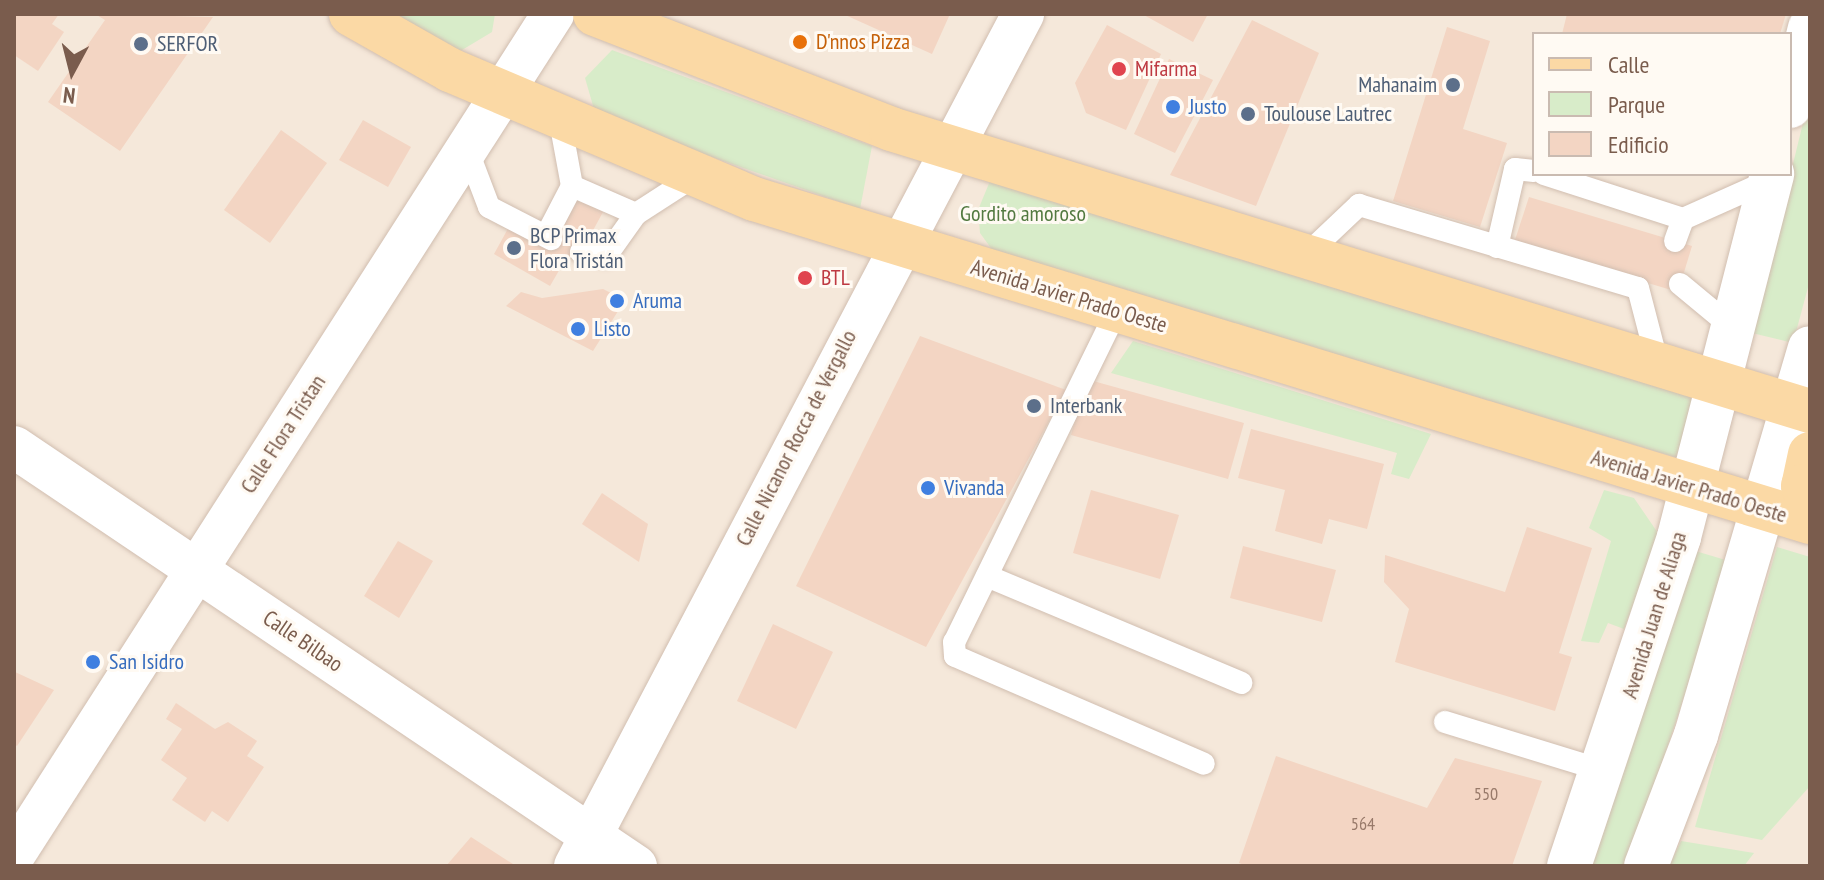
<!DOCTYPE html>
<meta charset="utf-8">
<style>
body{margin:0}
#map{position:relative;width:1824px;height:880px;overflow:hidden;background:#fdf6ec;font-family:"PT Sans Narrow",sans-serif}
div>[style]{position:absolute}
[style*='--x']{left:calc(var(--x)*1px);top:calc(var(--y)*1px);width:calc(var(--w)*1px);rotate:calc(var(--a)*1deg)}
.residential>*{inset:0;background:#f5e8da}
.green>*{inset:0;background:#d8ecc9}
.building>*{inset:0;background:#f3d5c3}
.roads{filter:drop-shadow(0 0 2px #d1beb0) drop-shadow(0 0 2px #d1beb0)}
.service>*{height:22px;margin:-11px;padding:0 11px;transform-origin:11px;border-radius:11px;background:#fff}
.minor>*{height:42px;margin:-21px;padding:0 21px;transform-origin:21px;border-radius:21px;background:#fff}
.secondary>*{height:44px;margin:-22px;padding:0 22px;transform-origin:22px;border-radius:22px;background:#fff}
.primary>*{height:44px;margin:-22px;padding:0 22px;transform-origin:22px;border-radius:22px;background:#fbd9a5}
.dots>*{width:22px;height:22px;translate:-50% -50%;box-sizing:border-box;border:4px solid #fffaf3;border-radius:50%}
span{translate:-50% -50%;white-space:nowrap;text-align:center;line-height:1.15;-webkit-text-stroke:6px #fffaf3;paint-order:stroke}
.number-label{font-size:18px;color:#987a6a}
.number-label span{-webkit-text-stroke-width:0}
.food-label{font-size:22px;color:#c56008}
.left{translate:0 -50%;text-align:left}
.service-label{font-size:22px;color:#4e5e75}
.right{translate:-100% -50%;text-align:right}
.health-label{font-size:22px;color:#be3a42}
.shop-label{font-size:22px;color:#366cbe}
.park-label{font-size:22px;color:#537a41}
.street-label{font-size:22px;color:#7a5c4d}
.frame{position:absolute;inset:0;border:16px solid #7a5c4d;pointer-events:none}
.legend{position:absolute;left:1532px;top:32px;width:260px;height:144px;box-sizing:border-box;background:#fffaf3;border:2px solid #cabbb1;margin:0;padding:10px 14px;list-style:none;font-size:24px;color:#7a5c4d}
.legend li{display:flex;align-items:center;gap:16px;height:40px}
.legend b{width:40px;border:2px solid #cabbb1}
.north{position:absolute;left:32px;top:32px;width:80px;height:80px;-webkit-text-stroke:6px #fffaf3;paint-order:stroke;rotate:187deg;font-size:22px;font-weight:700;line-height:32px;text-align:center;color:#7a5c4d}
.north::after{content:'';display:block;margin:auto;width:28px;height:36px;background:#7a5c4d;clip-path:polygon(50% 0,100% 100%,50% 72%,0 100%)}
</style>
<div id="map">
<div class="residential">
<i style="clip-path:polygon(evenodd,14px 14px,1810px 14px,1810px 866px,14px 866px,14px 14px,1534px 34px,1790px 34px,1790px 174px,1534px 174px,1534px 34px)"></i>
</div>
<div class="green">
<i style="clip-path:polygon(396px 14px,495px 14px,492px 32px,457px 53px)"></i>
<i style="clip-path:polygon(612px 50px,872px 146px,860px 209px,596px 116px,585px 78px)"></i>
<i style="clip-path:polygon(1810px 94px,1810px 280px,1793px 343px,1752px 333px)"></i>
<i style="clip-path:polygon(990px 181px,1718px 383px,1698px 464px,993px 251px,980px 233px,978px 210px)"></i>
<i style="clip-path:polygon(1133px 341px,1431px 434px,1409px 479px,1391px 474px,1397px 453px,1111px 373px)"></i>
<i style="clip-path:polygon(1604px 490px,1634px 498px,1660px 536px,1624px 629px,1608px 623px,1599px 643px,1581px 641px,1611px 541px,1589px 528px)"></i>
<i style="clip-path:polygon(1777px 547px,1810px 557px,1810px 786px,1762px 840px,1695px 827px)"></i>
<i style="clip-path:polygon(1692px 550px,1729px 561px,1628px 866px,1587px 866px)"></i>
<i style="clip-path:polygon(1681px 841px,1754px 853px,1744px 866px,1669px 866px)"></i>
</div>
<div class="building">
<i style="clip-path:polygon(14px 14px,59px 14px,52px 24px,64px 32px,38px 71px,14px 55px)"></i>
<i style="clip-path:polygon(95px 14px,213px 17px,120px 151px,48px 102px,105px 20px)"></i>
<i style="clip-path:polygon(843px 14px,950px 14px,932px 54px)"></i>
<i style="clip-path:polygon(1142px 14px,1208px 14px,1193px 42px)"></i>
<i style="clip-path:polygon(1567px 14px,1786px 14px,1780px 34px,1562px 34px)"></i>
<i style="clip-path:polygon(1252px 20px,1319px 53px,1256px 206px,1170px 175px)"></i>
<i style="clip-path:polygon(1107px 25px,1161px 54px,1126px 130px,1086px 113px,1075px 83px)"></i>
<i style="clip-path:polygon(1447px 27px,1490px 41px,1463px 129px,1507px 143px,1480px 227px,1393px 201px)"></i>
<i style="clip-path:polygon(1169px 59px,1213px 80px,1175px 153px,1134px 134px)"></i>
<i style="clip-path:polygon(363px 120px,411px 147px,388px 187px,339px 160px)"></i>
<i style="clip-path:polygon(281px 130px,327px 163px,270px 243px,224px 210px)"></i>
<i style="clip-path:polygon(576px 197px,603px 212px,577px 260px,568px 255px,550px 286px,494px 254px,510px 225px,548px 246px)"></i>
<i style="clip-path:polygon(1529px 197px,1692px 246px,1678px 292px,1514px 243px)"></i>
<i style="clip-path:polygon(603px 289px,625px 300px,593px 351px,506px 306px,521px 292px,542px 298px)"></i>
<i style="clip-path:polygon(920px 336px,1066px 390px,926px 647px,796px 586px)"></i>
<i style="clip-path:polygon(1086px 379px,1244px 423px,1228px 479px,1071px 435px)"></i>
<i style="clip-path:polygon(1251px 429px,1384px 464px,1367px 529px,1329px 519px,1322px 544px,1275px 531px,1285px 490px,1238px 478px)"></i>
<i style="clip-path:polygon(1091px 490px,1179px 515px,1160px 579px,1073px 553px)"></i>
<i style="clip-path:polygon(602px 493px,648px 524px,639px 562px,582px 524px)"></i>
<i style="clip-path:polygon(1527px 527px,1592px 548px,1559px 653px,1572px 657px,1555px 711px,1395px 662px,1409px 609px,1384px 582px,1385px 555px,1505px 592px)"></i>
<i style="clip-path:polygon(398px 541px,433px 561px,399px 618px,364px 596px)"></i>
<i style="clip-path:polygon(1243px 546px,1336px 570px,1322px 622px,1230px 598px)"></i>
<i style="clip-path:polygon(773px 624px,833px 652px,796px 729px,737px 701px)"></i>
<i style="clip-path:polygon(15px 672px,54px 690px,17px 746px,14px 744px)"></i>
<i style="clip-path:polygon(176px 703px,215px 729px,228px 722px,257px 741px,247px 756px,264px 767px,228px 822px,212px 811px,205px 822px,172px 800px,187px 778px,161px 760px,182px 729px,166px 719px)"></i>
<i style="clip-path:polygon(1276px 756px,1427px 808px,1455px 758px,1542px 781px,1512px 866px,1247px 866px,1239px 863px)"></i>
<i style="clip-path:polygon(471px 837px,516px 866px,446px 866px)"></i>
</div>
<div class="roads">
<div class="service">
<i style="--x:560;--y:121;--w:66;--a:79.5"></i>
<i style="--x:572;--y:186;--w:70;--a:23.6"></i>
<i style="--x:636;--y:214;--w:70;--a:-32.8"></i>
<i style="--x:467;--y:149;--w:62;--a:69.2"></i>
<i style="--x:489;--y:207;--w:70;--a:27.3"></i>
<i style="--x:1544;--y:174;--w:146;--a:17.9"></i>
<i style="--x:546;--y:236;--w:56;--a:-62.5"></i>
<i style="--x:1675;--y:241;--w:23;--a:-70"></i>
<i style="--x:1683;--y:219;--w:95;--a:-24.1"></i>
<i style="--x:1497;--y:247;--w:80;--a:-77"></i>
<i style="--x:1515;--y:169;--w:19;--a:6"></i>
<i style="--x:581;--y:252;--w:25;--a:9"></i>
<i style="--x:606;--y:256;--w:52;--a:-54.5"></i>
<i style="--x:1304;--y:257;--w:76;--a:-43.4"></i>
<i style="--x:1359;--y:205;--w:291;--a:16.6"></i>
<i style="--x:1638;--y:288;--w:80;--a:75.4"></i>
<i style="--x:1680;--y:284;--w:69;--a:39.7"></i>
<i style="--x:1117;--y:310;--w:370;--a:116.1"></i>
<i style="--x:954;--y:642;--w:14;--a:86"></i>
<i style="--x:955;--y:656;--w:271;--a:23.4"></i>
<i style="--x:987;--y:576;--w:276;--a:22.8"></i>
<i style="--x:1445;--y:722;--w:166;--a:17.1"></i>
</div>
<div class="minor">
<i style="--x:14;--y:447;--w:750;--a:33.97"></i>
<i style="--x:14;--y:855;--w:999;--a:-57.34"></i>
<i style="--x:575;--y:866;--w:963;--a:-62.26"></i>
</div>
<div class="secondary">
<i style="--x:1790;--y:106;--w:81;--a:-75.6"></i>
<i style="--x:1569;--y:866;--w:347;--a:-71.5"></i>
<i style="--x:1679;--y:537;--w:375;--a:-75.6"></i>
<i style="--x:1646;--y:866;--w:140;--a:-69.1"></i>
<i style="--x:1696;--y:735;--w:403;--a:-73.6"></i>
</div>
<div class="primary">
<i style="--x:351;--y:14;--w:114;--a:29.5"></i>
<i style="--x:450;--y:70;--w:330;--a:23"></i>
<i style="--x:754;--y:199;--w:1104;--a:17.01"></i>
<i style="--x:595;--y:14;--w:318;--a:21.2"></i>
<i style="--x:891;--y:129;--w:961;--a:17.06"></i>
<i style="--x:1810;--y:454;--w:33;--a:102"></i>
<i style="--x:1803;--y:486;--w:21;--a:71"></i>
</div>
</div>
<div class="dots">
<i style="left:800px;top:42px;background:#e8710a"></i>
<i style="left:141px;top:44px;background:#5c6f8a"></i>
<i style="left:1119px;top:69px;background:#e0444e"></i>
<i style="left:1453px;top:85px;background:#5c6f8a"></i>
<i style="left:1173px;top:107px;background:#3f7fe0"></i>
<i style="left:1248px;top:114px;background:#5c6f8a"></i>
<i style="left:514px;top:248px;background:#5c6f8a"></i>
<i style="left:805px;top:278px;background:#e0444e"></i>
<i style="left:617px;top:301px;background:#3f7fe0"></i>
<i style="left:578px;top:329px;background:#3f7fe0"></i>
<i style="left:1034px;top:406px;background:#5c6f8a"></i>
<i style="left:928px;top:488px;background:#3f7fe0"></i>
<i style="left:93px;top:662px;background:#3f7fe0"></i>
</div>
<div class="number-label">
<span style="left:1486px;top:794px">550</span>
<span style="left:1363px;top:824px">564</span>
</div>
<div class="food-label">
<span class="left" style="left:816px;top:42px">D'nnos Pizza</span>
</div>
<div class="service-label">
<span class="left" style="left:157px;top:44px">SERFOR</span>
<span class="right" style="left:1437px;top:85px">Mahanaim</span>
<span class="left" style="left:1264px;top:114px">Toulouse Lautrec</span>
<span class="left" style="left:530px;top:248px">BCP Primax<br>Flora Tristán</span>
<span class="left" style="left:1050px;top:406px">Interbank</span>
</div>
<div class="health-label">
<span class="left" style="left:1135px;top:69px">Mifarma</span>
<span class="left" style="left:821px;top:278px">BTL</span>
</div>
<div class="shop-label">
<span class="left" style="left:1189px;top:107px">Justo</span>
<span class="left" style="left:633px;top:301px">Aruma</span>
<span class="left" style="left:594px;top:329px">Listo</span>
<span class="left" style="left:944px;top:488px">Vivanda</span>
<span class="left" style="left:109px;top:662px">San Isidro</span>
</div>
<div class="park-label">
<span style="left:1023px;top:214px">Gordito amoroso</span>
</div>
<div class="street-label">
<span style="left:1069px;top:296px;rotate:17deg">Avenida Javier Prado Oeste</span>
<span style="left:283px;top:434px;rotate:-57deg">Calle Flora Tristan</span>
<span style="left:796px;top:438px;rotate:-63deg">Calle Nicanor Rocca de Vergallo</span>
<span style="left:1689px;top:486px;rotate:17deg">Avenida Javier Prado Oeste</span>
<span style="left:1654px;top:615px;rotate:-73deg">Avenida Juan de Aliaga</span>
<span style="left:303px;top:641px;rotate:34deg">Calle Bilbao</span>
</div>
<div class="frame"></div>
<ul class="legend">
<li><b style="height:10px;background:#fbd9a5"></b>Calle</li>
<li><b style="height:22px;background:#d8ecc9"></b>Parque</li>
<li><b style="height:22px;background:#f3d5c3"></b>Edificio</li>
</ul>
<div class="north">N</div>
</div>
